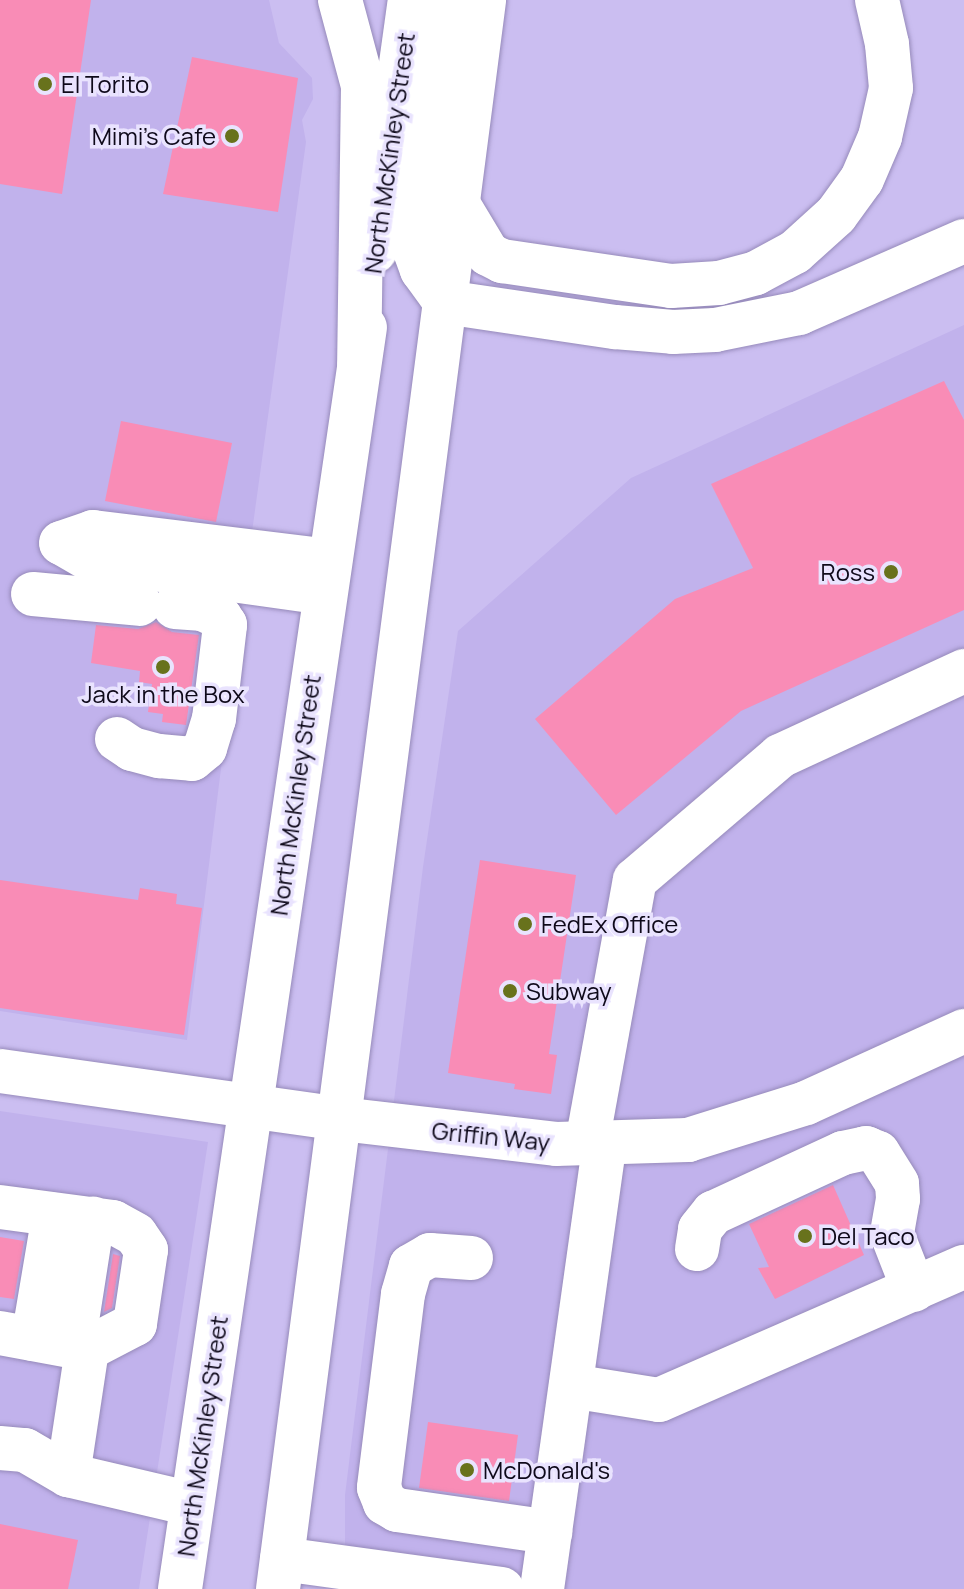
<!DOCTYPE html>
<style>
body{margin:0}
#map{position:relative;width:964px;height:1589px;overflow:hidden;background:#cbbef1;font-family:Manrope,sans-serif}
div>[style]{position:absolute}
[style*='--x']{left:calc(var(--x)*1px);top:calc(var(--y)*1px);width:calc(var(--w)*1px);rotate:calc(var(--a)*1deg)}
.built>*{inset:0;background:#c1b2ec}
.building>*{inset:0;background:#f98cb6}
.roads{filter:drop-shadow(0 0 2px #968aba) drop-shadow(0 0 2px #968aba)}
.minor>*{height:44px;margin:-22px;padding:0 22px;transform-origin:22px;border-radius:22px;background:#fff}
.major>*{height:44px;margin:-22px;padding:0 22px;transform-origin:22px;border-radius:22px;background:#fff}
.highway>*{height:44px;margin:-22px;padding:0 22px;transform-origin:22px;border-radius:22px;background:#fff}
.dots>*{width:22px;height:22px;translate:-50% -50%;box-sizing:border-box;border:4px solid #e9e3fe;border-radius:50%}
span{translate:-50% -50%;white-space:nowrap;text-align:center;line-height:1.15;-webkit-text-stroke:7px #e9e3fe;paint-order:stroke}
.poi-label{font-size:24px;color:#0e091a}
.left{translate:0 -50%;text-align:left}
.right{translate:-100% -50%;text-align:right}
.street-label{font-size:24px;color:#0e091a}
</style>
<div id="map">
<div class="built">
<i style="clip-path:polygon(0 0,269px 0,279px 43px,312px 78px,313px 99px,302px 120px,306px 142px,238px 633px,187px 1040px,0 1011px)"></i>
<i style="clip-path:polygon(964px 325px,964px 1589px,345px 1589px,345px 1495px,423px 867px,458px 631px,631px 478px)"></i>
<i style="clip-path:polygon(0 1111px,208px 1142px,139px 1589px,0 1589px)"></i>
</div>
<div class="building">
<i style="clip-path:polygon(0 0,91px 0,62px 194px,0 184px)"></i>
<i style="clip-path:polygon(192px 57px,298px 78px,278px 212px,163px 194px)"></i>
<i style="clip-path:polygon(944px 381px,964px 420px,964px 610px,741px 711px,616px 815px,535px 719px,675px 599px,753px 568px,711px 484px)"></i>
<i style="clip-path:polygon(121px 421px,232px 443px,216px 522px,105px 501px)"></i>
<i style="clip-path:polygon(156px 622px,172px 632px,199px 635px,186px 725px,162px 722px,163px 714px,148px 712px,152px 684px,139px 682px,140px 671px,91px 663px,96px 625px,138px 629px)"></i>
<i style="clip-path:polygon(480px 860px,576px 875px,549px 1054px,557px 1055px,551px 1094px,514px 1089px,515px 1084px,448px 1073px)"></i>
<i style="clip-path:polygon(0 880px,138px 900px,140px 888px,177px 894px,176px 904px,202px 908px,184px 1035px,0 1008px)"></i>
<i style="clip-path:polygon(833px 1185px,864px 1255px,775px 1299px,758px 1268px,769px 1267px,749px 1224px)"></i>
<i style="clip-path:polygon(0 1237px,24px 1241px,14px 1299px,0 1297px)"></i>
<i style="clip-path:polygon(113px 1254px,120px 1256px,112px 1308px,104px 1312px)"></i>
<i style="clip-path:polygon(428px 1422px,518px 1435px,509px 1501px,419px 1488px)"></i>
<i style="clip-path:polygon(0 1524px,78px 1540px,68px 1589px,0 1589px)"></i>
</div>
<div class="roads">
<div class="minor">
<i style="--x:325;--y:593;--w:236;--a:-172"></i>
<i style="--x:91;--y:560;--w:34;--a:-150"></i>
<i style="--x:61;--y:543;--w:34;--a:-19"></i>
<i style="--x:93;--y:532;--w:239;--a:7"></i>
<i style="--x:33;--y:594;--w:107;--a:5.3"></i>
<i style="--x:117;--y:739;--w:18;--a:34"></i>
<i style="--x:132;--y:749;--w:28;--a:15"></i>
<i style="--x:159;--y:756;--w:33;--a:5"></i>
<i style="--x:192;--y:759;--w:17;--a:-40"></i>
<i style="--x:205;--y:748;--w:30;--a:-73"></i>
<i style="--x:214;--y:719;--w:95;--a:-83.3"></i>
<i style="--x:225;--y:625;--w:9;--a:-122"></i>
<i style="--x:220;--y:617;--w:19;--a:-155"></i>
<i style="--x:203;--y:609;--w:28;--a:-176"></i>
<i style="--x:0;--y:1071;--w:344;--a:8"></i>
<i style="--x:341;--y:1119;--w:216;--a:6.6"></i>
<i style="--x:556;--y:1144;--w:132;--a:-1.7"></i>
<i style="--x:688;--y:1140;--w:124;--a:-17.4"></i>
<i style="--x:806;--y:1103;--w:174;--a:-24.5"></i>
<i style="--x:587;--y:1143;--w:267;--a:-79.7"></i>
<i style="--x:635;--y:880;--w:191;--a:-40.5"></i>
<i style="--x:780;--y:756;--w:203;--a:-24.8"></i>
<i style="--x:0;--y:1207;--w:114;--a:7.6"></i>
<i style="--x:113;--y:1222;--w:26;--a:29"></i>
<i style="--x:136;--y:1235;--w:18;--a:56"></i>
<i style="--x:146;--y:1250;--w:75;--a:98.5"></i>
<i style="--x:135;--y:1324;--w:54;--a:152.5"></i>
<i style="--x:87;--y:1349;--w:88;--a:-169.6"></i>
<i style="--x:697;--y:1249;--w:20;--a:-81"></i>
<i style="--x:700;--y:1229;--w:21;--a:-51"></i>
<i style="--x:713;--y:1213;--w:143;--a:-24.8"></i>
<i style="--x:843;--y:1153;--w:24;--a:-12"></i>
<i style="--x:866;--y:1148;--w:13;--a:23"></i>
<i style="--x:878;--y:1153;--w:36;--a:58"></i>
<i style="--x:897;--y:1184;--w:15;--a:86"></i>
<i style="--x:898;--y:1199;--w:36;--a:100"></i>
<i style="--x:892;--y:1234;--w:60;--a:68.6"></i>
<i style="--x:471;--y:1258;--w:41;--a:-175.8"></i>
<i style="--x:430;--y:1255;--w:22;--a:150"></i>
<i style="--x:411;--y:1266;--w:29;--a:106"></i>
<i style="--x:403;--y:1294;--w:195;--a:97.1"></i>
<i style="--x:379;--y:1488;--w:16;--a:68"></i>
<i style="--x:385;--y:1503;--w:14;--a:30"></i>
<i style="--x:397;--y:1510;--w:155;--a:8.2"></i>
<i style="--x:33;--y:1339;--w:126;--a:-80.4"></i>
<i style="--x:73;--y:1346;--w:129;--a:-81.1"></i>
<i style="--x:571;--y:1386;--w:89;--a:9"></i>
<i style="--x:659;--y:1400;--w:333;--a:-23.6"></i>
<i style="--x:0;--y:1448;--w:25;--a:5"></i>
<i style="--x:25;--y:1450;--w:50;--a:30.2"></i>
<i style="--x:68;--y:1475;--w:127;--a:13.2"></i>
<i style="--x:68;--y:1475;--w:127;--a:-81.4"></i>
<i style="--x:282;--y:1559;--w:222;--a:7.8"></i>
<i style="--x:542;--y:1589;--w:450;--a:-82"></i>
</div>
<div class="major">
<i style="--x:375;--y:251;--w:253;--a:-82.1"></i>
<i style="--x:180;--y:1589;--w:1275;--a:-81.66"></i>
<i style="--x:278;--y:1589;--w:1602;--a:-82.61"></i>
</div>
<div class="highway">
<i style="--x:340;--y:0;--w:89;--a:75"></i>
<i style="--x:363;--y:86;--w:278;--a:90.8"></i>
<i style="--x:446;--y:0;--w:253;--a:97"></i>
<i style="--x:415;--y:251;--w:20;--a:70"></i>
<i style="--x:422;--y:270;--w:39;--a:54"></i>
<i style="--x:445;--y:302;--w:172;--a:8.4"></i>
<i style="--x:615;--y:327;--w:58;--a:4.9"></i>
<i style="--x:673;--y:332;--w:42;--a:-2.7"></i>
<i style="--x:715;--y:330;--w:86;--a:-11.4"></i>
<i style="--x:799;--y:313;--w:180;--a:-23.6"></i>
<i style="--x:458;--y:204;--w:58;--a:59"></i>
<i style="--x:488;--y:254;--w:16;--a:27"></i>
<i style="--x:502;--y:261;--w:171;--a:8.4"></i>
<i style="--x:671;--y:286;--w:48;--a:-3.6"></i>
<i style="--x:719;--y:283;--w:38;--a:-15"></i>
<i style="--x:756;--y:273;--w:44;--a:-28.3"></i>
<i style="--x:795;--y:252;--w:55;--a:-42.1"></i>
<i style="--x:836;--y:215;--w:44;--a:-54.2"></i>
<i style="--x:862;--y:179;--w:46;--a:-66.8"></i>
<i style="--x:880;--y:137;--w:50;--a:-77.3"></i>
<i style="--x:891;--y:88;--w:44;--a:-95.2"></i>
<i style="--x:887;--y:44;--w:45;--a:-102.8"></i>
</div>
</div>
<div class="dots">
<i style="left:45px;top:84px;background:#68721c"></i>
<i style="left:232px;top:136px;background:#68721c"></i>
<i style="left:891px;top:572px;background:#68721c"></i>
<i style="left:163px;top:667px;background:#68721c"></i>
<i style="left:525px;top:924px;background:#68721c"></i>
<i style="left:510px;top:991px;background:#68721c"></i>
<i style="left:805px;top:1236px;background:#68721c"></i>
<i style="left:467px;top:1470px;background:#68721c"></i>
</div>
<div class="poi-label">
<span class="left" style="left:61px;top:84px">El Torito</span>
<span class="right" style="left:216px;top:136px">Mimi's Cafe</span>
<span class="right" style="left:875px;top:572px">Ross</span>
<span style="left:163px;top:694px">Jack in the Box</span>
<span class="left" style="left:541px;top:924px">FedEx Office</span>
<span class="left" style="left:526px;top:991px">Subway</span>
<span class="left" style="left:821px;top:1236px">Del Taco</span>
<span class="left" style="left:483px;top:1470px">McDonald's</span>
</div>
<div class="street-label">
<span style="left:389px;top:153px;rotate:-82deg">North McKinley Street</span>
<span style="left:295px;top:795px;rotate:-82deg">North McKinley Street</span>
<span style="left:491px;top:1136px;rotate:6deg">Griffin Way</span>
<span style="left:202px;top:1436px;rotate:-82deg">North McKinley Street</span>
</div>
</div>
